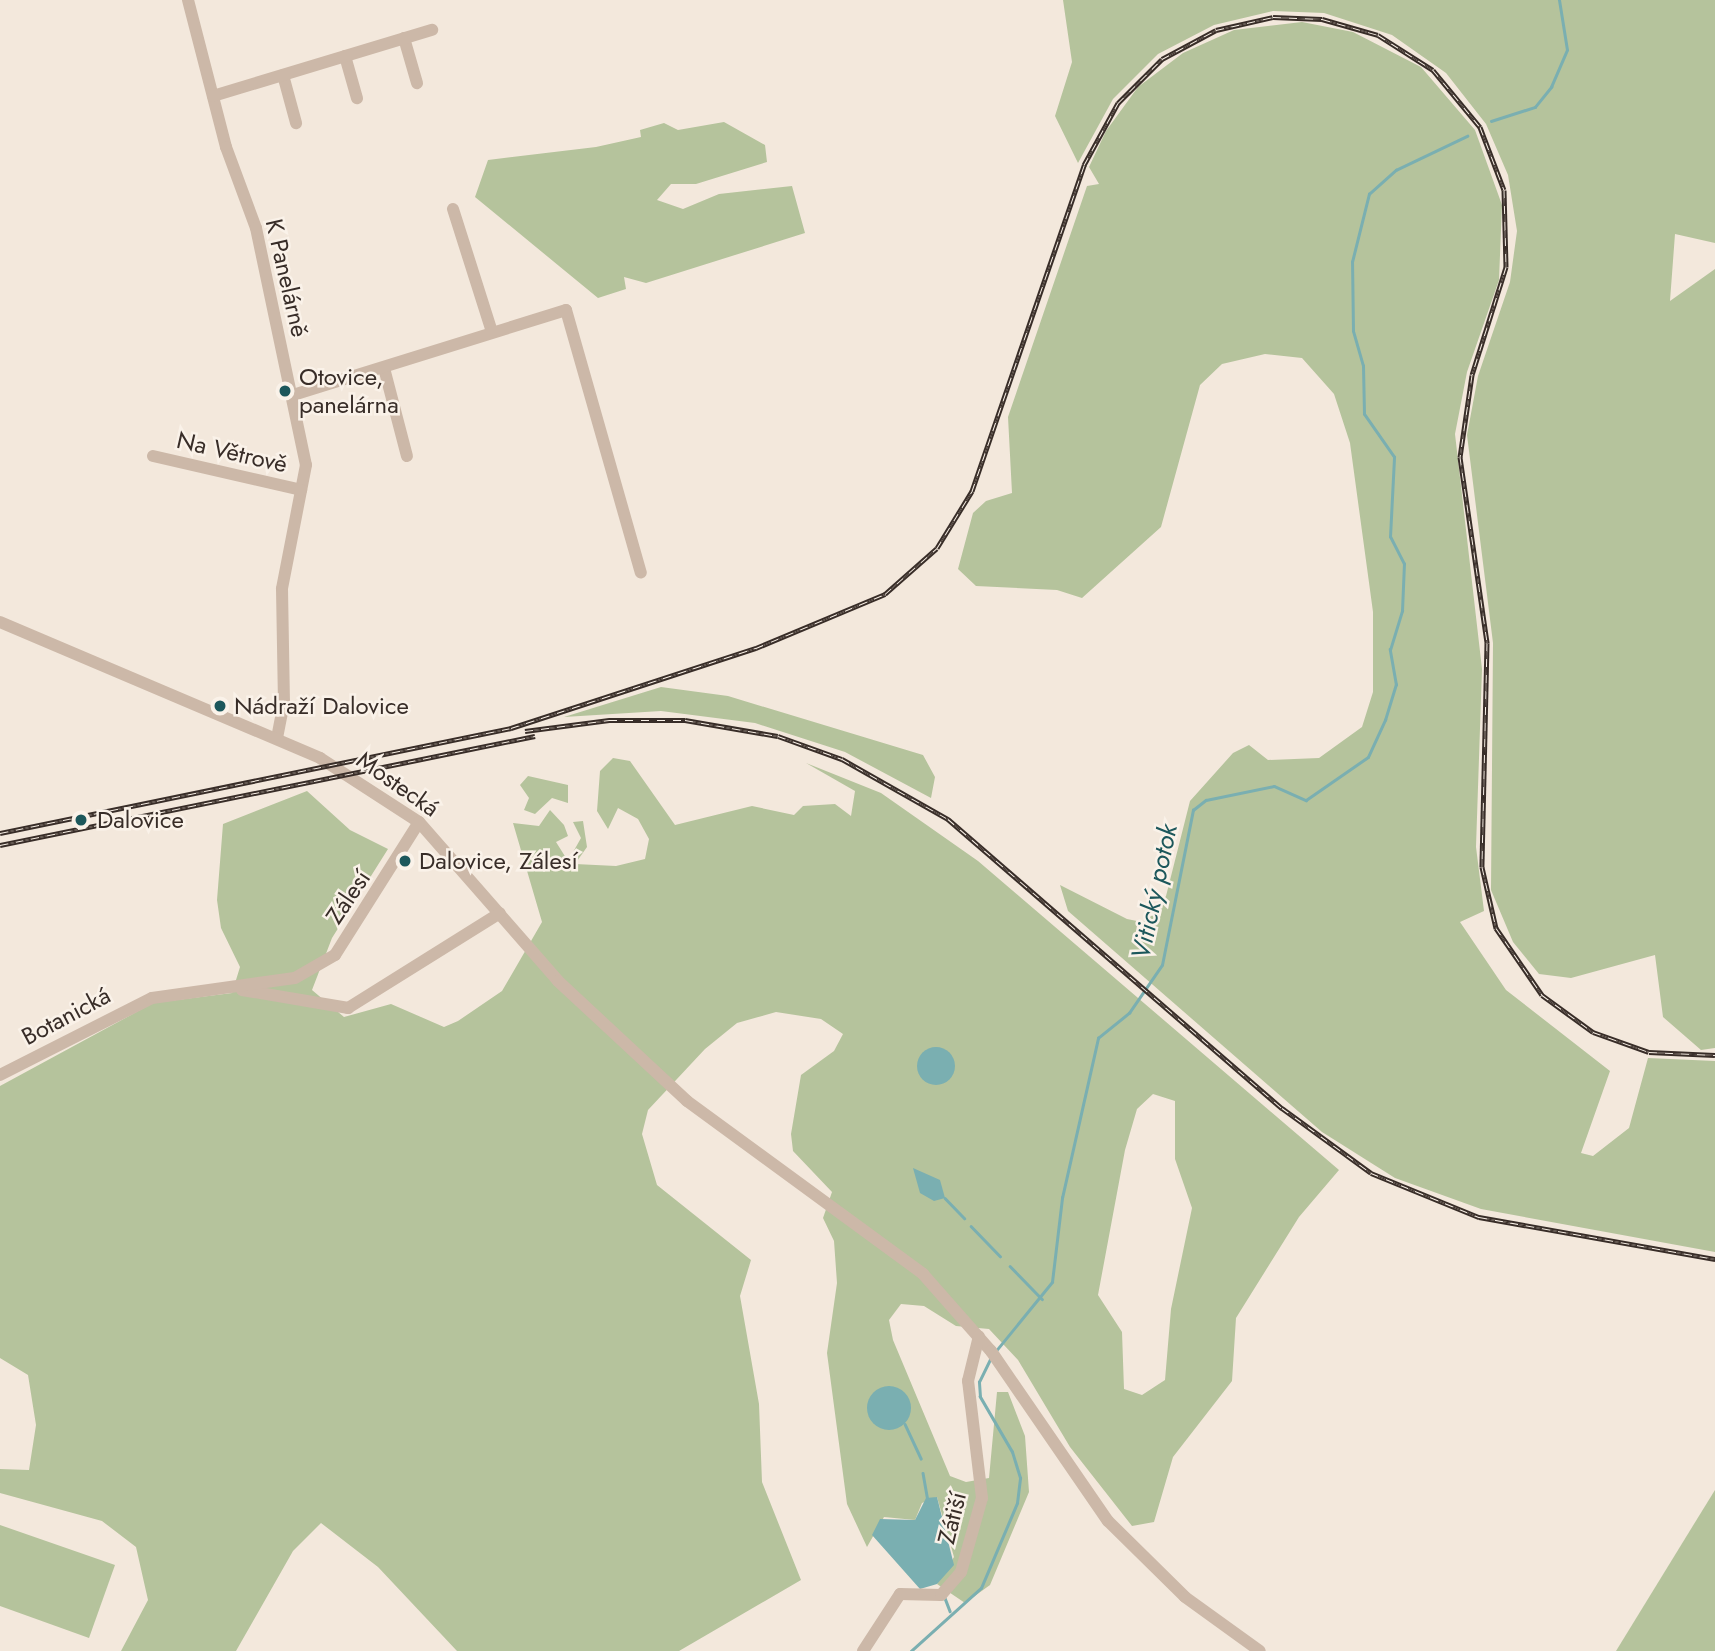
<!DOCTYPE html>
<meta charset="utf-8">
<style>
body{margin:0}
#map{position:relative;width:1715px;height:1651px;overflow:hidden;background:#f3e8dc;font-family:Jost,sans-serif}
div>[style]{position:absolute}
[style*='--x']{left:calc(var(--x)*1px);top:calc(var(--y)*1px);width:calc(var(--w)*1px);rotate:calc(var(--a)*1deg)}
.green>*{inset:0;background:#b5c39c}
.water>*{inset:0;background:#7aafb1}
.round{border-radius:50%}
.stream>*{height:2.5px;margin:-1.25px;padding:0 1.25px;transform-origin:1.25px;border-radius:1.25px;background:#7aafb1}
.minor>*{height:12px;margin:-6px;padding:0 6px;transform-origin:6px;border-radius:6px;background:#ccb8a8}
.rail>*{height:5px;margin-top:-2.5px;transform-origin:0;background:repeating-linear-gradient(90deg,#faf2e9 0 8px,#382d28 0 16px);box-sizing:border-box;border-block:2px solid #382d28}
.dots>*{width:19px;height:19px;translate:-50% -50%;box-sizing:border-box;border:4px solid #faf2e9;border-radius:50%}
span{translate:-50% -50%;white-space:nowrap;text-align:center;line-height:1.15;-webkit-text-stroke:5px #faf2e9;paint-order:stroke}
.street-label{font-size:24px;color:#382d28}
.poi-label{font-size:24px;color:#382d28}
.left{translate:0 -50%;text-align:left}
.water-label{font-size:26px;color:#1c575b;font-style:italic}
</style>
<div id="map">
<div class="green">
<i style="clip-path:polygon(1063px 0,1715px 0,1715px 243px,1675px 234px,1670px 301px,1715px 269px,1715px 1048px,1701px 1050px,1663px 1017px,1655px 955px,1571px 978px,1539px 974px,1513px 942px,1491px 890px,1493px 643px,1467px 435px,1478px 376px,1510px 282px,1517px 231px,1508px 175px,1486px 124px,1446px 73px,1392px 35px,1324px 13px,1273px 11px,1214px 25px,1158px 54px,1113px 99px,1078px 163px,1055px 116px,1072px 62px)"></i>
<i style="clip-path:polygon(1302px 22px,1353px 32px,1421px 67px,1475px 130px,1502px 205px,1499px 280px,1467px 372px,1455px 434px,1482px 669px,1476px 847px,1484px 911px,1460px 922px,1506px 990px,1610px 1071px,1581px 1153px,1593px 1156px,1629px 1128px,1648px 1058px,1715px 1061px,1715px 1252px,1481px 1209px,1395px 1178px,1322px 1132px,1068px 911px,1060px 885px,1127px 919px,1142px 922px,1153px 915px,1166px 896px,1190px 801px,1233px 753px,1249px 745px,1268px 760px,1319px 758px,1362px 727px,1373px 692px,1373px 612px,1350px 443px,1334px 394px,1302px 358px,1265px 354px,1222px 364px,1200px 385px,1161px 527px,1082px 598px,1057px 590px,976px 586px,958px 569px,973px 513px,986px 501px,1012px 493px,1008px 417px,1087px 186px,1099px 184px,1089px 167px,1106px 131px,1138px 87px,1183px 53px,1234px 30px)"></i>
<i style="clip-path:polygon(724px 122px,765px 145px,767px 162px,696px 184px,671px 184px,657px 200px,683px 209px,719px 194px,792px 186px,805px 233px,646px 283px,624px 277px,626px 289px,598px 298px,475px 197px,488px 160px,596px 147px,641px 137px,640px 130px,664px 123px,678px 130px)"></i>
<i style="clip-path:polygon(661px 687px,728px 696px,923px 755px,935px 777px,931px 798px,845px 752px,755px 723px,661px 711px,564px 717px)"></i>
<i style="clip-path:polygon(evenodd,613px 758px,630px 761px,675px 825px,752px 806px,794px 815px,803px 806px,835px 804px,851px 816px,855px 791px,806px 763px,881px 793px,978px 861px,1339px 1170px,1299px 1217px,1236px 1318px,1232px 1381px,1173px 1457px,1154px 1522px,1132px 1526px,1070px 1447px,1018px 1360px,989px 1329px,956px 1326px,924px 1306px,901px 1304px,889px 1320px,893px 1340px,950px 1476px,966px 1482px,989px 1478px,997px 1392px,1008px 1392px,1025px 1436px,1029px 1492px,990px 1585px,965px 1603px,937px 1584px,954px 1557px,937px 1497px,922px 1503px,915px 1520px,884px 1517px,867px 1547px,847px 1504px,827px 1353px,837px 1283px,834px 1241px,823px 1218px,832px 1192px,793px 1151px,791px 1134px,801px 1075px,834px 1051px,843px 1034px,821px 1019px,776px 1012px,737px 1023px,705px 1049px,648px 1110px,642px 1134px,657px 1185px,751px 1260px,740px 1296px,759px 1404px,762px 1482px,801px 1580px,679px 1651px,457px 1651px,378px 1567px,321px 1523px,293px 1551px,236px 1651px,121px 1651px,148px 1600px,136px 1547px,102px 1521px,0 1493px,0 1469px,29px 1470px,36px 1425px,28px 1375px,0 1358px,0 1086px,153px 1003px,232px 993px,240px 967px,221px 928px,217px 900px,223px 824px,307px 791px,350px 830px,388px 849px,332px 938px,312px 990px,344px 1017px,391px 1004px,444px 1027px,458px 1021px,502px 991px,542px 922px,513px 823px,539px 826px,550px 810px,564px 825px,568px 836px,556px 842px,568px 861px,581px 838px,573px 822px,583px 821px,587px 847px,575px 864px,616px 866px,645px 859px,649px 839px,638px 819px,618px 808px,608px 829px,597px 811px,600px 771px,613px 758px,1153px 1094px,1175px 1101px,1175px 1159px,1192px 1208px,1171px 1309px,1165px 1380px,1142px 1395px,1124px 1389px,1122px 1332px,1098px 1295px,1125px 1150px,1137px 1109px,1153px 1094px)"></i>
<i style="clip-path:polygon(528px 776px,568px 785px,568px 803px,552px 798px,535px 814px,524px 810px,529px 798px,520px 785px)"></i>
<i style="clip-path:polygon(1715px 1490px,1715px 1651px,1616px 1651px,1694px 1524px)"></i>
<i style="clip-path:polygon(0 1525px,115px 1565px,89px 1638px,0 1606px)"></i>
</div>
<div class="water">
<i class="round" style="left:917px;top:1047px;width:38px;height:38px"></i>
<i style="clip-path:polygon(913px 1168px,940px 1180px,945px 1198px,934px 1201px,920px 1193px)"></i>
<i class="round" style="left:867px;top:1386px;width:44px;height:44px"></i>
<i style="clip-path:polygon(937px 1497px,954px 1565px,937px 1584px,920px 1589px,872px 1535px,880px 1519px,915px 1520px,926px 1498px)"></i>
</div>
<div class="stream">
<i style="--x:1491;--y:121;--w:46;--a:-17.7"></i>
<i style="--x:1535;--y:107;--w:26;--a:-51"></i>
<i style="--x:1551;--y:87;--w:40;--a:-66.6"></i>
<i style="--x:1567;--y:50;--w:51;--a:-99.1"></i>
<i style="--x:945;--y:1198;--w:28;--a:46"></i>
<i style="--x:971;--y:1226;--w:42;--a:46"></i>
<i style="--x:1010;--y:1266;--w:46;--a:45.9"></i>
<i style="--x:995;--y:1352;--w:90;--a:-50.8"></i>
<i style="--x:1052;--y:1282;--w:85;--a:-83.2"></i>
<i style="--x:1062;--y:1198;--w:164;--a:-77.3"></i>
<i style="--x:1098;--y:1038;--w:40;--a:-39"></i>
<i style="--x:1129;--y:1013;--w:58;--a:-55.5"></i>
<i style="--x:1162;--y:965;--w:158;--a:-78.7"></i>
<i style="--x:1193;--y:810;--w:16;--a:-38"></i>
<i style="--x:1206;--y:800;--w:69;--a:-11.6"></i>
<i style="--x:1274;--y:786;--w:35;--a:24"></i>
<i style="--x:1306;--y:800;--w:75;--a:-34.7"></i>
<i style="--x:1368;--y:757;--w:41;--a:-65.3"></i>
<i style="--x:1385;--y:720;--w:37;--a:-73"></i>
<i style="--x:1396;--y:685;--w:36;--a:-100"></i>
<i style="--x:1390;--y:650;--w:41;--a:-72.9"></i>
<i style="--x:1402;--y:611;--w:47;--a:-87.6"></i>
<i style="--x:1404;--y:564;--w:30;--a:-117"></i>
<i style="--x:1390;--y:537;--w:80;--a:-87.1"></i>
<i style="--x:1394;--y:457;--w:52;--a:-124.9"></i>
<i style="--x:1364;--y:414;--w:48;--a:-91.2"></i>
<i style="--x:1363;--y:366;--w:36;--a:-106"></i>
<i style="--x:1353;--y:331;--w:69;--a:-90.8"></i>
<i style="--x:1352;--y:262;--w:70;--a:-76"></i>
<i style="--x:1369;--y:194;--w:36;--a:-42"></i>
<i style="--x:1396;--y:170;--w:79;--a:-25.6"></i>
<i style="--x:905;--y:1424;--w:38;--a:65"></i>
<i style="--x:923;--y:1473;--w:28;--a:80"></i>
<i style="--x:945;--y:1598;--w:14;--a:69"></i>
<i style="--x:911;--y:1651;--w:94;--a:-42"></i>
<i style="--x:981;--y:1588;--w:92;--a:-67"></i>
<i style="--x:1017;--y:1503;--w:25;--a:-83"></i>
<i style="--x:1020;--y:1478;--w:27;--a:-107"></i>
<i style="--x:1012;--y:1452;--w:64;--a:-120.2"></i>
<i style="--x:980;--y:1397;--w:15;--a:-94"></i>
<i style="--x:979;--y:1382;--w:28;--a:-64"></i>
</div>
<div class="minor">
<i style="--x:188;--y:0;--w:152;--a:75.5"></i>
<i style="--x:226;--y:147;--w:86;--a:69.7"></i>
<i style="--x:256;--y:228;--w:242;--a:78.1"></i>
<i style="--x:306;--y:465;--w:126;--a:101"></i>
<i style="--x:282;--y:589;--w:113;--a:89"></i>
<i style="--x:284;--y:702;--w:37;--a:101"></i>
<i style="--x:404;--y:38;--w:47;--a:73.9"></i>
<i style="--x:345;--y:56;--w:44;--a:74.1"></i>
<i style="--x:283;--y:75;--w:50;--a:74.8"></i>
<i style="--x:213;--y:96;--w:229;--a:-16.8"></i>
<i style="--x:453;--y:209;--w:129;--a:72.4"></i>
<i style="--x:384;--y:368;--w:91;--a:75.4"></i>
<i style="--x:293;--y:395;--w:286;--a:-17.3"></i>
<i style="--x:566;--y:310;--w:273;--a:74.1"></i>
<i style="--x:153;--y:456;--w:152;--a:12.9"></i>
<i style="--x:0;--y:622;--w:348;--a:23"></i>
<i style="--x:320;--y:758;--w:118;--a:32.9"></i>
<i style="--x:419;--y:822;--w:211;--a:48.8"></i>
<i style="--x:558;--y:981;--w:176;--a:42.9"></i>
<i style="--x:687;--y:1101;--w:293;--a:36.2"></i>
<i style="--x:923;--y:1274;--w:103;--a:48.6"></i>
<i style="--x:991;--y:1351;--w:206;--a:55.5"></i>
<i style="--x:1108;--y:1521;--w:108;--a:44.6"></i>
<i style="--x:1185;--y:1597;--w:92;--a:35.8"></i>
<i style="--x:242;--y:990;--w:108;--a:9.6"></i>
<i style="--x:348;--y:1008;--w:179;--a:-32"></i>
<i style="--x:0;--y:1075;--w:170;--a:-26.9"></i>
<i style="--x:152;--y:998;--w:144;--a:-8"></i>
<i style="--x:295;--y:978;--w:46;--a:-29.9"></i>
<i style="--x:335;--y:955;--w:157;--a:-57.7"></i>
<i style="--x:863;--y:1651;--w:68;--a:-57"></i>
<i style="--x:900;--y:1594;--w:41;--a:1.4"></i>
<i style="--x:941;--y:1595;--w:30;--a:-49"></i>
<i style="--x:961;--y:1572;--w:77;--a:-74.2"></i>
<i style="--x:982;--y:1498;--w:118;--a:-96.8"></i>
<i style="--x:968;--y:1381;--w:46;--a:-76.3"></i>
</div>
<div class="rail">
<i style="--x:525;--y:731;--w:85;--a:-7.5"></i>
<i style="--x:609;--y:720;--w:76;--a:0"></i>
<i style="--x:685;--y:720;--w:94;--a:9.8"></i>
<i style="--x:778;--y:736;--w:68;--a:19.8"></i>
<i style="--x:842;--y:759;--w:122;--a:29.5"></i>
<i style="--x:948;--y:819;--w:442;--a:40.9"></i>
<i style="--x:1282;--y:1108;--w:110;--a:36.1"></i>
<i style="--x:1371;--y:1173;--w:117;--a:22.2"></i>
<i style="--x:1479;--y:1217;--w:240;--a:10.1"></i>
<i style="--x:0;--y:833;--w:522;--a:-11.61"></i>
<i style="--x:511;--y:728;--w:258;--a:-18.1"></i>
<i style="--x:756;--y:648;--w:140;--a:-22.7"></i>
<i style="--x:885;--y:594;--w:69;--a:-41.5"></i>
<i style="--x:937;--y:548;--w:67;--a:-58.4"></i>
<i style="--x:972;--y:491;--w:345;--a:-71"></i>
<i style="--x:1084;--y:165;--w:71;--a:-61.3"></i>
<i style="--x:1118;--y:103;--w:62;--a:-45"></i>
<i style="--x:1162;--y:59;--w:61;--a:-28.2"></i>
<i style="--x:1216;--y:30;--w:58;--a:-12.8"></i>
<i style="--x:1273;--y:17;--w:49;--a:2.3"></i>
<i style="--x:1322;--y:19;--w:58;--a:15.9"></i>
<i style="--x:1378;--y:35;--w:65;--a:32.5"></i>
<i style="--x:1433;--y:70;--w:74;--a:50.5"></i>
<i style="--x:1480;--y:127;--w:67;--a:69.1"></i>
<i style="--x:1504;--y:190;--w:77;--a:88.5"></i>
<i style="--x:1506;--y:267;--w:113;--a:107.5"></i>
<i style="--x:1472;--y:375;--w:83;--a:98.3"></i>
<i style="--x:1460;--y:457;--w:188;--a:81.7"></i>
<i style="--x:1487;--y:643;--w:224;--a:91.3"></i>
<i style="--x:1482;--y:867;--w:63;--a:77.1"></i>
<i style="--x:1496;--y:928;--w:81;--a:55.5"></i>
<i style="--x:1542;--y:995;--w:63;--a:36"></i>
<i style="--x:1593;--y:1032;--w:59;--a:19.7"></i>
<i style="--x:1649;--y:1052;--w:66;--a:2.6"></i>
<i style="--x:0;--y:845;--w:546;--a:-11.52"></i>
</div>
<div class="dots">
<i style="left:285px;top:391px;background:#1c575b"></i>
<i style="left:220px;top:706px;background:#1c575b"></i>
<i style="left:81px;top:820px;background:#1c575b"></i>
<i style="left:405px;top:861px;background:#1c575b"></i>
</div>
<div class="street-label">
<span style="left:287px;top:278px;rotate:77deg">K Panelárně</span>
<span style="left:232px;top:452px;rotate:13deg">Na Větrově</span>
<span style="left:398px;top:784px;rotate:35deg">Mostecká</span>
<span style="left:348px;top:897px;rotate:-56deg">Zálesí</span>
<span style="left:66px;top:1016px;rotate:-28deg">Botanická</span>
<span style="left:952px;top:1518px;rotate:-76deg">Zátiší</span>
</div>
<div class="poi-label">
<span class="left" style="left:299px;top:391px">Otovice,<br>panelárna</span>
<span class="left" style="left:234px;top:706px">Nádraží Dalovice</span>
<span class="left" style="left:97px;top:820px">Dalovice</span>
<span class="left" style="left:419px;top:861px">Dalovice, Zálesí</span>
</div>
<div class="water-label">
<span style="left:1155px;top:892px;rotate:-78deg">Vitický potok</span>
</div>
</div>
